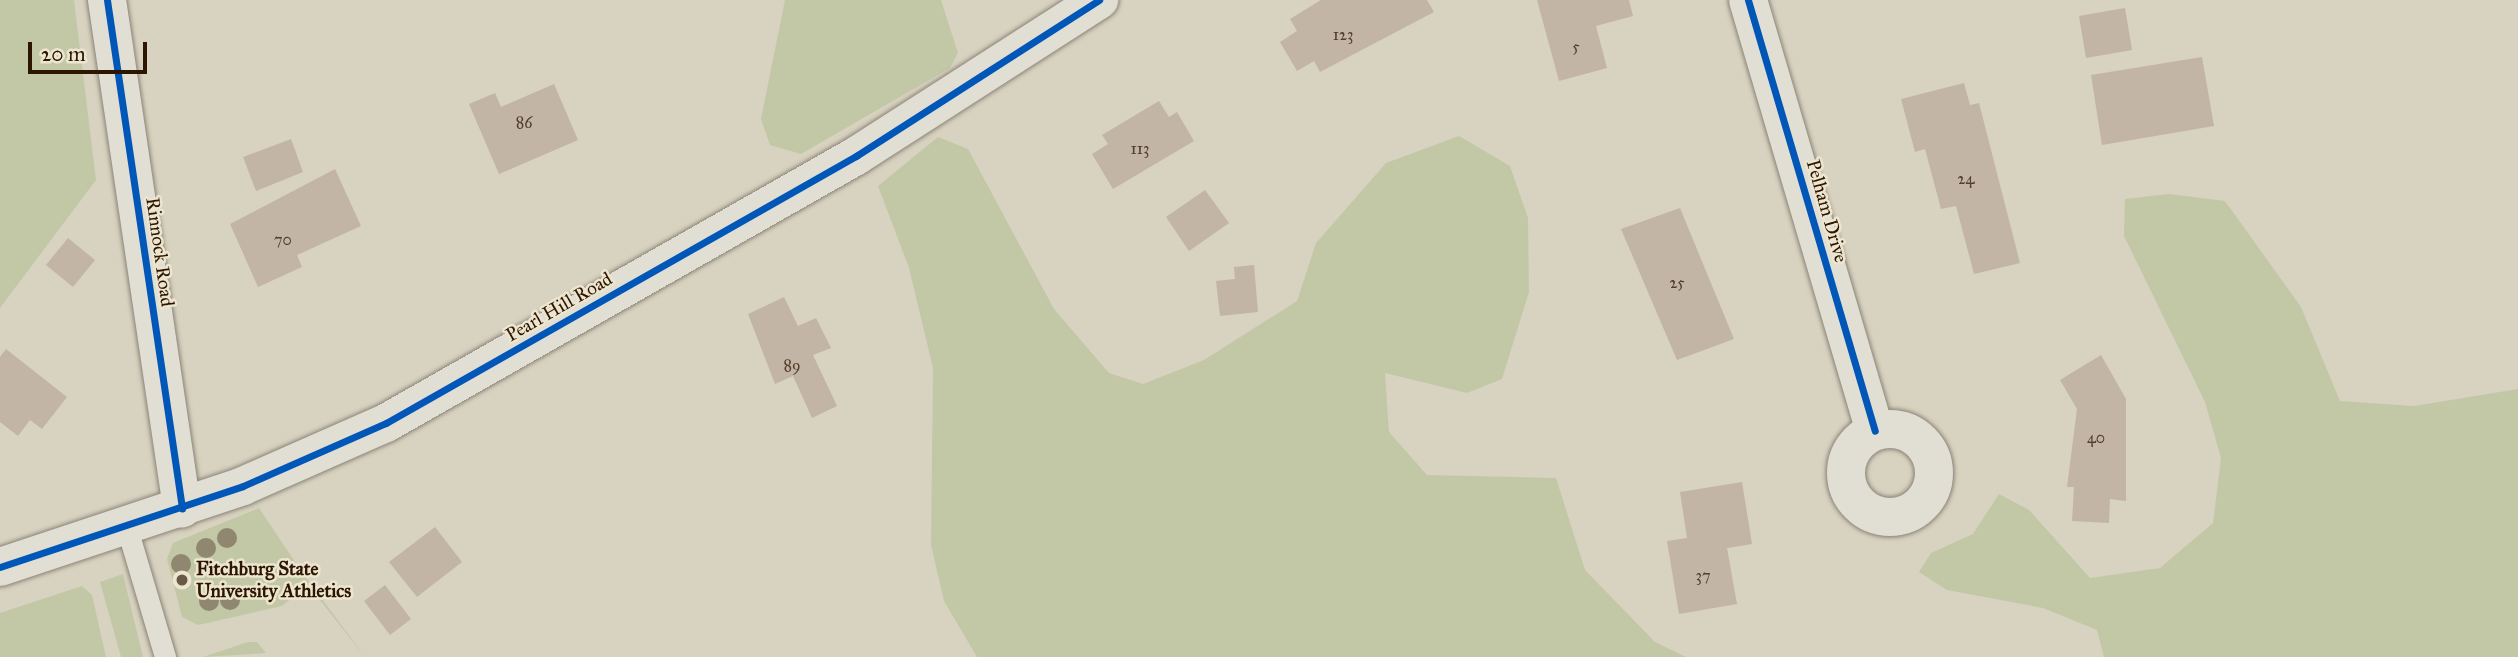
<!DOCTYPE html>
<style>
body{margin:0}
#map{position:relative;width:2518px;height:657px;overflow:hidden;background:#d8d2c0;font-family:"IM FELL Great Primer",serif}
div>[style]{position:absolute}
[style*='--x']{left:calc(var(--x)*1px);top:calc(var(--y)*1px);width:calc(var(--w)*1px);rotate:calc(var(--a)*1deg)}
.green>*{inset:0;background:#c2c8a6}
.building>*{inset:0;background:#c2b5a5}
.roads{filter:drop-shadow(0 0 2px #8b8477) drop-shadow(0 0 2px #8b8477)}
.lane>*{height:21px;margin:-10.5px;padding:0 10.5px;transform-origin:10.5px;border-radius:10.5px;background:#e1ded4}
.street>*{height:38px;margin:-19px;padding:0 19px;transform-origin:19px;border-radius:19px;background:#e1ded4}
.street>.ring{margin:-19px;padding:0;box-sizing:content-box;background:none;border:38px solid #e1ded4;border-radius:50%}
.cycleway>*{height:7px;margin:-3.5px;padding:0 3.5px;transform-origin:3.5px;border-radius:3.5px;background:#0057b8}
.trees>*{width:20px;height:20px;margin:-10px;border-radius:50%;background:#8f876f}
.dots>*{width:19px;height:19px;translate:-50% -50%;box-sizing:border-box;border:4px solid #ece5cf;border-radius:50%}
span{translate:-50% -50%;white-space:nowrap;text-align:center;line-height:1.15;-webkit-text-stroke:5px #ece5cf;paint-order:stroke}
.number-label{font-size:16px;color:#523e2a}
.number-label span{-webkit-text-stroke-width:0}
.street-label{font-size:19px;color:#2d1601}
.poi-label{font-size:19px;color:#2d1601;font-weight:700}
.left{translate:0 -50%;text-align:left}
.scale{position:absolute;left:28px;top:42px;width:119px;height:32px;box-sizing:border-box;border:4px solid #2d1601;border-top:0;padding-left:9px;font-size:21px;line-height:24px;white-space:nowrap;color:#2d1601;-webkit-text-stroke:5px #ece5cf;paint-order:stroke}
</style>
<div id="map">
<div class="green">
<i style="clip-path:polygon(0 0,74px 0,96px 180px,0 308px)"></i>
<i style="clip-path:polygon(785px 0,941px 0,958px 53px,950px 68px,801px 154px,770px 145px,761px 119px)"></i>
<i style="clip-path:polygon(1459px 136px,1510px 166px,1528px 218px,1529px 292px,1502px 379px,1467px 393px,1385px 373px,1389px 432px,1427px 475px,1556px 478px,1585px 570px,1655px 642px,1686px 657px,977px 657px,944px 601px,931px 545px,933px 368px,909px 268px,878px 186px,938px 137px,968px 149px,1054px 309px,1109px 373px,1143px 384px,1204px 360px,1297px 301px,1316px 243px,1386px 163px)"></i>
<i style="clip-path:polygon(2169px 194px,2225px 201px,2301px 307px,2340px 401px,2414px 406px,2518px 389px,2518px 657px,2104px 657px,2097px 630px,2043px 608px,1947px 590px,1919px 572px,1931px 553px,1973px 534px,1999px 494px,2029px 510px,2090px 578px,2160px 568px,2213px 523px,2221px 458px,2205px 402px,2124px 236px,2125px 199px)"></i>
<i style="clip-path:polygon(259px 508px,299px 568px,365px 657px,308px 585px,282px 606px,198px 625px,182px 617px,167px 559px,173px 543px)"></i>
<i style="clip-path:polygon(123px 574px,143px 657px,121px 657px,100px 582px)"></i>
<i style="clip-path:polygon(82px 586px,92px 595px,106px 657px,0 657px,0 613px)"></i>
<i style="clip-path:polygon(248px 642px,257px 642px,266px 653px,203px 657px)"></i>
</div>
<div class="building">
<i style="clip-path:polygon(1321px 0,1427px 0,1434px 12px,1320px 72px,1314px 61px,1297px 71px,1280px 42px,1297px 31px,1290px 19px)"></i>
<i style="clip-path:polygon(1537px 0,1629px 0,1633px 16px,1596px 26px,1607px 68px,1559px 81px)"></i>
<i style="clip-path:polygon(2125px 8px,2132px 50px,2086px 58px,2079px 16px)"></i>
<i style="clip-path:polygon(2202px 57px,2214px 126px,2102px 145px,2091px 75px)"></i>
<i style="clip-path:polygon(1964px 83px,1970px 105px,1979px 103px,2020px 263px,1974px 274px,1956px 206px,1941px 209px,1925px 149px,1915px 152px,1901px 99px)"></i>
<i style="clip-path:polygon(554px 84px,578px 140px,499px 174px,469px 104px,495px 93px,501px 107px)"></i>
<i style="clip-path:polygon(1159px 101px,1169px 117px,1177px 112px,1194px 141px,1113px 189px,1092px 154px,1108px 144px,1102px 135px)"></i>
<i style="clip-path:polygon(291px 139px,303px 172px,256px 191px,243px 157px)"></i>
<i style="clip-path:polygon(335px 169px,361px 226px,297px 255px,302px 267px,258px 287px,230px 224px)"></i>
<i style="clip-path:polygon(1205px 190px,1229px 223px,1189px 251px,1166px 217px)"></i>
<i style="clip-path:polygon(1680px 208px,1734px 339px,1677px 360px,1621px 229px)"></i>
<i style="clip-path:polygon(68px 238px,95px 260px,73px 287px,46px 265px)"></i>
<i style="clip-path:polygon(1254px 265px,1258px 312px,1220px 316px,1216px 281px,1235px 279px,1234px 267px)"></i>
<i style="clip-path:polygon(784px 297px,798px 326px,816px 318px,831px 348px,813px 355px,837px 406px,812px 418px,793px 376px,775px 384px,748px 314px)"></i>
<i style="clip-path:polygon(6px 349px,67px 397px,42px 429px,30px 420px,18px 436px,0 422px,0 357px)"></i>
<i style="clip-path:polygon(2101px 355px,2126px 399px,2126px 501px,2110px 499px,2109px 523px,2072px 521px,2074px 487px,2067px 487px,2077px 409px,2060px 380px)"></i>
<i style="clip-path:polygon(1742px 482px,1752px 544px,1727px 548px,1737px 604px,1679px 614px,1667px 541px,1687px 538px,1680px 492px)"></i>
<i style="clip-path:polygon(435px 527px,462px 562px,417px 597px,389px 562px)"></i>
<i style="clip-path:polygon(385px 585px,411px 619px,390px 635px,364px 601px)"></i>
</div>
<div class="roads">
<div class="lane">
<i style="--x:126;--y:525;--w:138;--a:73.5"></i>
</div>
<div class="street">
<i style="--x:107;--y:0;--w:514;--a:81.6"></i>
<i style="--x:1748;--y:0;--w:449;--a:73.6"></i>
<i class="ring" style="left:1846px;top:429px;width:50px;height:50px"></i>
<i style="--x:0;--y:567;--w:256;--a:-18.4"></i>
<i style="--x:243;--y:486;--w:156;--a:-23.8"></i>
<i style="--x:386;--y:423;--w:541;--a:-29.6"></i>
<i style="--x:856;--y:156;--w:289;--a:-32.7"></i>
</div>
</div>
<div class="cycleway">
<i style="--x:107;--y:0;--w:514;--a:81.6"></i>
<i style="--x:1748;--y:0;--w:449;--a:73.6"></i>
<i style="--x:0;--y:567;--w:256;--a:-18.4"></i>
<i style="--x:243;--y:486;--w:156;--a:-23.8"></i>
<i style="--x:386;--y:423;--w:541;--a:-29.6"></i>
<i style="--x:856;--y:156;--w:289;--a:-32.7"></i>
</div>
<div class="trees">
<i style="left:227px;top:538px"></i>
<i style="left:206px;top:548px"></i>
<i style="left:181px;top:564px"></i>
<i style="left:230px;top:600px"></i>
<i style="left:209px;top:601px"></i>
</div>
<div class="dots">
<i style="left:182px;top:580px;background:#695844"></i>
</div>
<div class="number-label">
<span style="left:1343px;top:35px">123</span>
<span style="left:1576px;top:47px">5</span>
<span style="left:524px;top:123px">86</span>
<span style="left:1140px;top:149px">113</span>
<span style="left:1966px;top:179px">24</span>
<span style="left:283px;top:240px">70</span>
<span style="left:1677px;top:283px">25</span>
<span style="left:792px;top:366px">89</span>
<span style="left:2096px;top:438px">40</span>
<span style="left:1703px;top:576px">37</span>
</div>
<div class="street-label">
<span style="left:1827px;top:211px;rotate:74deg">Pelham Drive</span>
<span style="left:160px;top:252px;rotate:82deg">Rinnock Road</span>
<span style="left:559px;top:307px;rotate:-30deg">Pearl Hill Road</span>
</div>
<div class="poi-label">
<span class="left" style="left:196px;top:580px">Fitchburg State<br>University Athletics</span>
</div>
<div class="scale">20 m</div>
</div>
